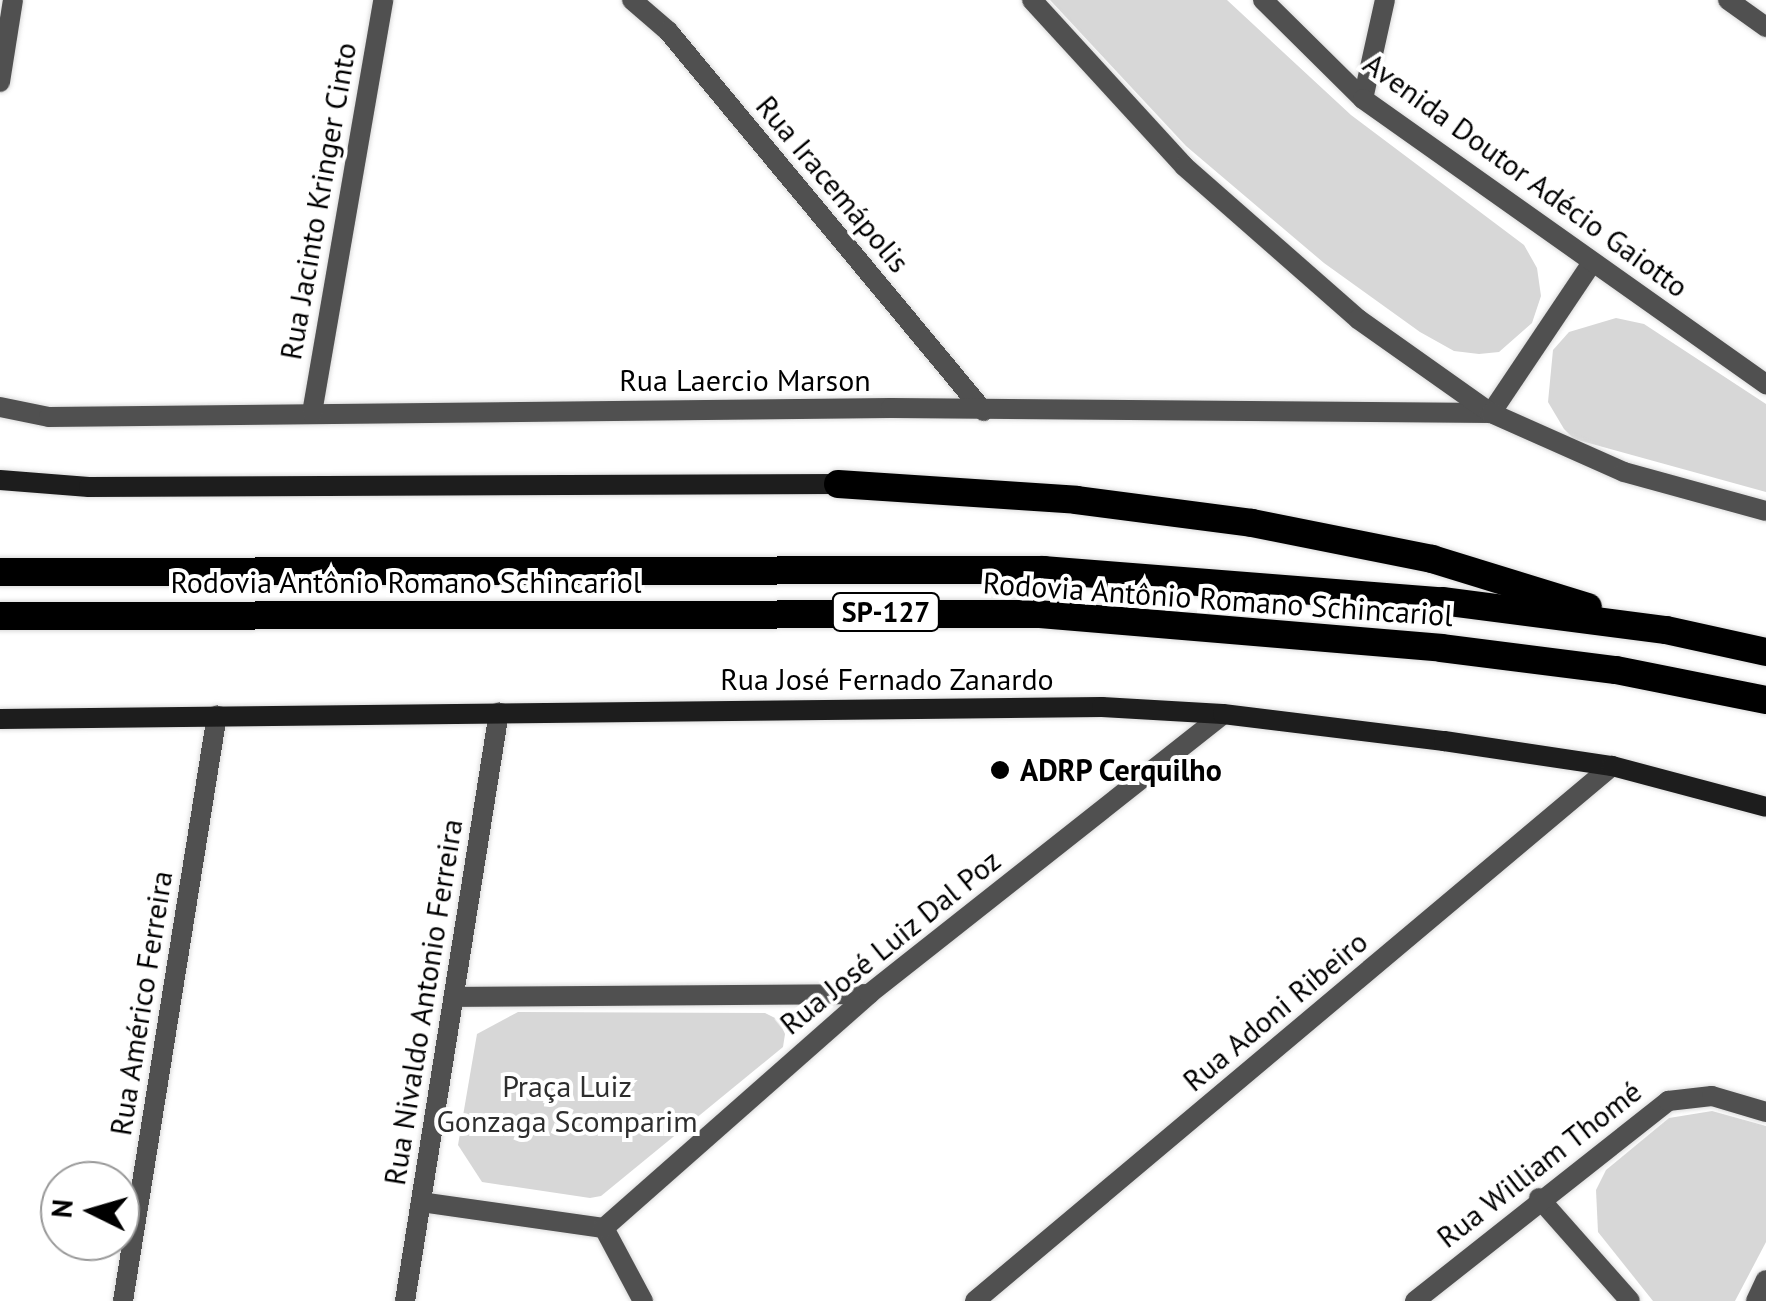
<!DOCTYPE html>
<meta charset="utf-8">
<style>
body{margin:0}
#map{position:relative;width:1766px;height:1301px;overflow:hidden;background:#fff;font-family:"PT Sans",sans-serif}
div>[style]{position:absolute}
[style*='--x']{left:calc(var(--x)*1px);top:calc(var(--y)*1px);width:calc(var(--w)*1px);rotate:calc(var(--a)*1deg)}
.green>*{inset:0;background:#d7d7d7}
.roads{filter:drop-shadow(0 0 2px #dbdbdb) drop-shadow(0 0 2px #dbdbdb)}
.minor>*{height:20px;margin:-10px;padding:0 10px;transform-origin:10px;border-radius:10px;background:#505050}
.tertiary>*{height:20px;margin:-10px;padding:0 10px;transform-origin:10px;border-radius:10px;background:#505050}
.secondary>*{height:20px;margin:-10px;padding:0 10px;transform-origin:10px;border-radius:10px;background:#1d1d1d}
.trunk>*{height:28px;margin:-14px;padding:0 14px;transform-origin:14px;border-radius:14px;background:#000}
.dots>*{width:28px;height:28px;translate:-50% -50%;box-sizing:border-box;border:5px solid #fff;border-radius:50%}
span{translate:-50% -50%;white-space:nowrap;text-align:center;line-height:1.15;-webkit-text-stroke:8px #fff;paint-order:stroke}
.shield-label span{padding:2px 8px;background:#fff;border:2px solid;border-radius:8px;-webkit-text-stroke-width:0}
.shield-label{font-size:28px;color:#000;font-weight:700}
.street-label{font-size:30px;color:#000}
.poi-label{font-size:30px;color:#000;font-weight:700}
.left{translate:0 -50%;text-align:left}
.park-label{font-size:30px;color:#2e2e2e}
.north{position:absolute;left:40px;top:1161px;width:100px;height:100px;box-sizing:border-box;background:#fff;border:2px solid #999;border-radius:50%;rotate:275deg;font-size:28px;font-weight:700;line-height:40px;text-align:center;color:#000}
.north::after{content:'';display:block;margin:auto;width:35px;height:45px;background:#000;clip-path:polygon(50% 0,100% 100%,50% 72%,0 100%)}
</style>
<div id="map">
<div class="green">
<i style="clip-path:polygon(1050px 0,1227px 0,1351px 115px,1524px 245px,1537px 268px,1541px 296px,1532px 323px,1499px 352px,1479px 354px,1454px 351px,1420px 332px,1324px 263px,1186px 146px)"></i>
<i style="clip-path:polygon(1616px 318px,1644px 324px,1766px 404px,1766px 492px,1574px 439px,1564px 429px,1548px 402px,1553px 350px,1569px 332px)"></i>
<i style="clip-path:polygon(518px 1012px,765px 1013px,779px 1020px,785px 1034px,783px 1047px,601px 1196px,590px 1198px,482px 1182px,458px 1145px,477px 1034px)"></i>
<i style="clip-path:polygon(1712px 1111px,1766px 1126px,1766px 1242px,1735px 1301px,1653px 1301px,1598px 1232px,1596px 1190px,1606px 1170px,1669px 1118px)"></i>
</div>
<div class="roads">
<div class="minor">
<i style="--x:632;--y:0;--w:48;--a:40.7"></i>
<i style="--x:668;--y:31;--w:494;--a:50.3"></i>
<i style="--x:1728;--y:0;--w:47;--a:35.4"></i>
<i style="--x:0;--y:82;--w:83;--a:-81"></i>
<i style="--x:1363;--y:99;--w:101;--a:-77.5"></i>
<i style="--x:0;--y:407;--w:50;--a:11.5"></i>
<i style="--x:49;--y:417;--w:842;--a:-0.61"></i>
<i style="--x:891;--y:408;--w:600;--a:0.48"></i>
<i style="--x:1491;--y:413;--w:179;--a:-56.1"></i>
<i style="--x:312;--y:413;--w:419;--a:-80.2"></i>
<i style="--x:454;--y:997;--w:415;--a:-0.4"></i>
<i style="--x:1539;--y:1198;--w:137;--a:48.5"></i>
<i style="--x:421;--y:1202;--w:185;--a:8.1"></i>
<i style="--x:604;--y:1228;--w:83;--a:61.9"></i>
<i style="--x:604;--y:1228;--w:354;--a:-41.4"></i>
<i style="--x:869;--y:994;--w:451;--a:-38.3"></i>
<i style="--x:123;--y:1301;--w:593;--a:-80.89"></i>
<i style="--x:405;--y:1301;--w:596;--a:-80.93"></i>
<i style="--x:975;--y:1301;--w:832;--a:-40.03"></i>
<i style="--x:1415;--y:1301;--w:323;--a:-38.3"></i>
<i style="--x:1668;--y:1101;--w:44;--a:-6.5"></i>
<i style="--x:1712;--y:1096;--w:56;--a:16.5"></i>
<i style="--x:1756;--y:1301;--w:23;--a:-65"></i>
</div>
<div class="tertiary">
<i style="--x:1032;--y:0;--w:225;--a:47.5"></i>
<i style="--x:1184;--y:166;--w:232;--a:41.3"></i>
<i style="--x:1358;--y:319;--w:163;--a:35.3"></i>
<i style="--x:1491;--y:413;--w:145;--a:23.9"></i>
<i style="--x:1624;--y:472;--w:147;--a:15.4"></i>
<i style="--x:1263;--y:0;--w:141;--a:44.7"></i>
<i style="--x:1363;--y:99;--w:494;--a:35.3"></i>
</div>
<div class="secondary">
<i style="--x:0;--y:480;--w:89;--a:4.5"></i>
<i style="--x:89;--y:487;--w:749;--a:-0.23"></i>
<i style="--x:0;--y:719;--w:1102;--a:-0.62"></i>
<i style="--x:1102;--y:707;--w:121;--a:3.3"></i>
<i style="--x:1223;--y:714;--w:223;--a:7"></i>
<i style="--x:1444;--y:741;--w:170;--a:8.5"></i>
<i style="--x:1612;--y:766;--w:159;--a:14.9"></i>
</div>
<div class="trunk">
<i style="--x:838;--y:484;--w:239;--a:3.8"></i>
<i style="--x:1076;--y:500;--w:177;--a:7.4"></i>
<i style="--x:1252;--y:523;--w:184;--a:11.3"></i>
<i style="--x:1432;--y:559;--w:163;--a:17.1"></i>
<i style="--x:0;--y:572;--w:1044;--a:-0.11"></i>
<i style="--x:1044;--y:570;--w:399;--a:4.5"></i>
<i style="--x:1442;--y:601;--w:226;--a:7.4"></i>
<i style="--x:1666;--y:630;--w:102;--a:12.4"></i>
<i style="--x:0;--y:616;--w:1039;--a:-0.11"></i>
<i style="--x:1039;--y:614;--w:403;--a:4.8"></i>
<i style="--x:1441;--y:648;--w:176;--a:7.2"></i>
<i style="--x:1616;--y:670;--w:153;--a:11.3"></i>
</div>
</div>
<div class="dots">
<i style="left:1000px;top:770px;background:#000"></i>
</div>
<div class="shield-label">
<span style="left:886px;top:612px">SP-127</span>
</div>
<div class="street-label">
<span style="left:1526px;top:175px;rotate:36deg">Avenida Doutor Adécio Gaiotto</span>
<span style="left:833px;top:184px;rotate:50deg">Rua Iracemápolis</span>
<span style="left:318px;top:201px;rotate:-80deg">Rua Jacinto Kringer Cinto</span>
<span style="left:745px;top:380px">Rua Laercio Marson</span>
<span style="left:406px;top:582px">Rodovia Antônio Romano Schincariol</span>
<span style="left:1218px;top:599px;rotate:4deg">Rodovia Antônio Romano Schincariol</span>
<span style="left:887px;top:679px">Rua José Fernado Zanardo</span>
<span style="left:890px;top:942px;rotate:-39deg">Rua José Luiz Dal Poz</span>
<span style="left:423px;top:1002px;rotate:-81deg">Rua Nivaldo Antonio Ferreira</span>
<span style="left:141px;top:1003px;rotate:-81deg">Rua Américo Ferreira</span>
<span style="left:1275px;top:1011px;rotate:-40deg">Rua Adoni Ribeiro</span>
<span style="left:1539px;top:1164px;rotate:-38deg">Rua William Thomé</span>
</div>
<div class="poi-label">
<span class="left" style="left:1020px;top:770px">ADRP Cerquilho</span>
</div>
<div class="park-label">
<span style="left:567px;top:1103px">Praça Luiz<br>Gonzaga Scomparim</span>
</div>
<div class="north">N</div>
</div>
